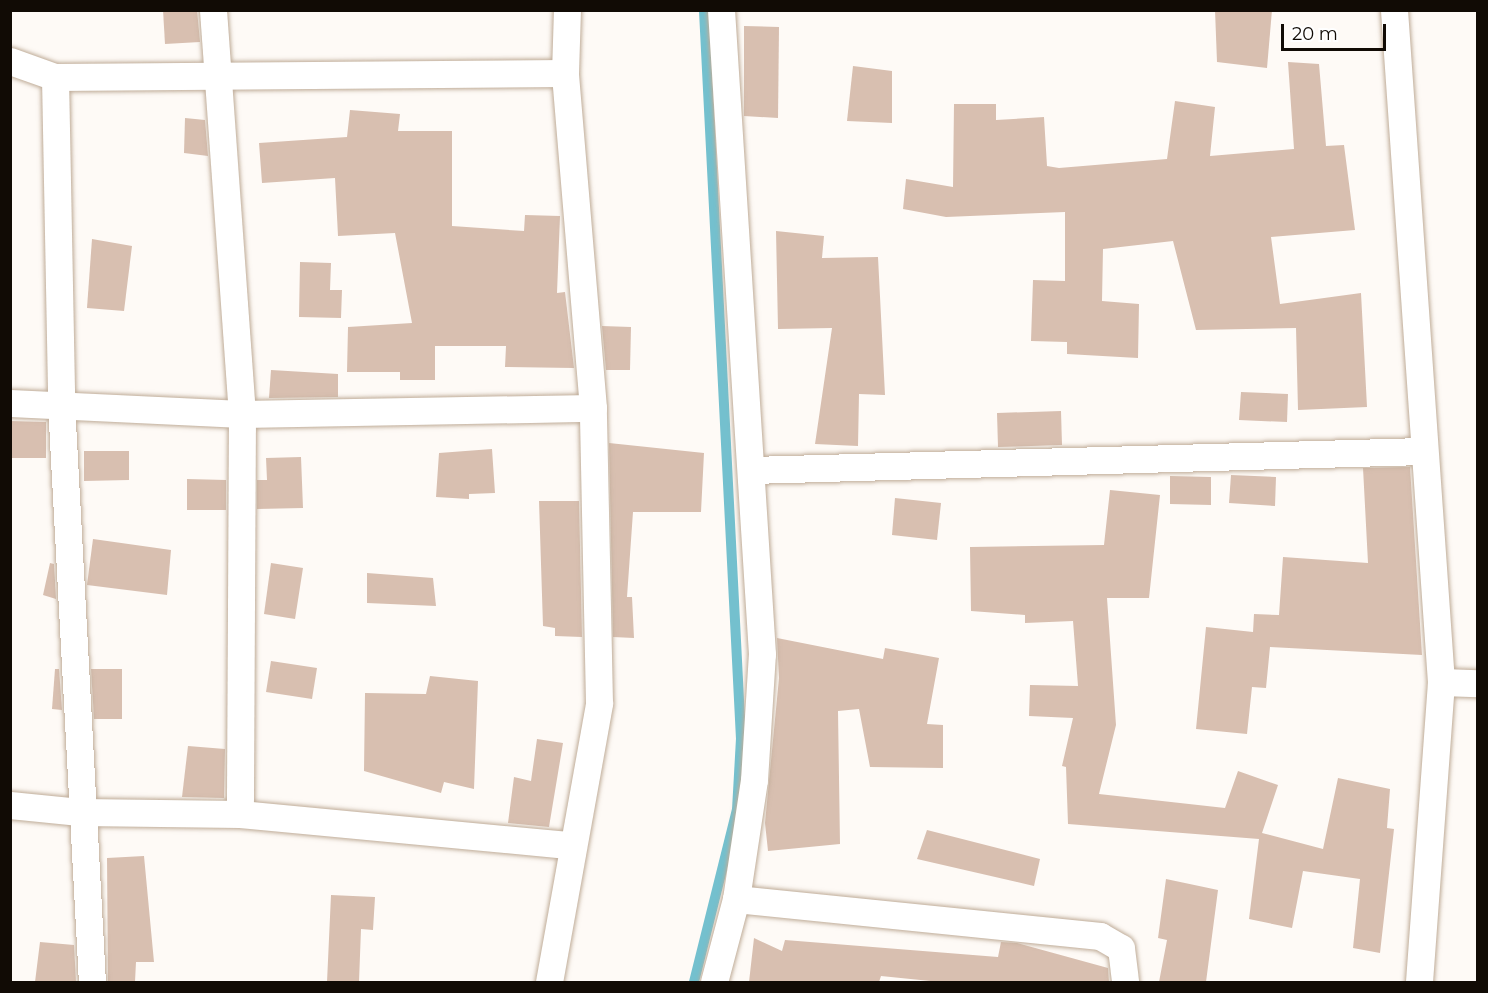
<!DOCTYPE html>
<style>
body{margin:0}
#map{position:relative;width:1488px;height:993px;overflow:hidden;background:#fefaf6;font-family:Montserrat,sans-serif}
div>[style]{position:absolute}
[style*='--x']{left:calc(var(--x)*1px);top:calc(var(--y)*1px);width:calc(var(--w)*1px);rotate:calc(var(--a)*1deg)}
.stream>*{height:10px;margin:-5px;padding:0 5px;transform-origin:5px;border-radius:5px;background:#74c0ce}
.building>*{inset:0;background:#d8bfb0}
.roads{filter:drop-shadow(0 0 2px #bfac98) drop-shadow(0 0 2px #bfac98)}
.minor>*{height:27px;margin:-13.5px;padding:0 13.5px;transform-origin:13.5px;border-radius:13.5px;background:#fff}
span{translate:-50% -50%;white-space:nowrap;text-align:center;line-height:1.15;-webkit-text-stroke:4.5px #fff;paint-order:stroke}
.frame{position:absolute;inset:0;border:12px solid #110b05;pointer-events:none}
.scale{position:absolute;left:1281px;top:24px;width:105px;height:27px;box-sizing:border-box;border:3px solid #110b05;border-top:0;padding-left:8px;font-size:18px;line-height:21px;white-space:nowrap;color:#110b05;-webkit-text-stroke:4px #fff;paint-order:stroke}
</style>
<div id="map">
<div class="stream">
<i style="--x:694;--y:982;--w:177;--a:-76"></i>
<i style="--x:737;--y:810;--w:71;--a:-86.8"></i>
<i style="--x:741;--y:739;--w:730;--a:-92.91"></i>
</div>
<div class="building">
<i style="clip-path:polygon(163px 10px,197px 10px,200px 42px,165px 44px)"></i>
<i style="clip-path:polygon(1215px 10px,1272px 10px,1267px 68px,1217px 62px)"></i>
<i style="clip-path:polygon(744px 26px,779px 27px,778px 118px,744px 116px)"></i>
<i style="clip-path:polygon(1288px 62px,1319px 64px,1326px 146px,1344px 145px,1355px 230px,1271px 237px,1280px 304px,1361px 293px,1367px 407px,1298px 410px,1296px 328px,1196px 330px,1173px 241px,1103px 249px,1102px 301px,1139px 304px,1138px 358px,1067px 354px,1067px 342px,1031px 341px,1033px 280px,1065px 281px,1065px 212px,946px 217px,903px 209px,906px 179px,953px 187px,954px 104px,996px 104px,996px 120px,1044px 117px,1047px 166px,1059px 168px,1167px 159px,1175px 101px,1215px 107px,1210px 156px,1294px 149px)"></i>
<i style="clip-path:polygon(853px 66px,892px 71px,892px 123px,847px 121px)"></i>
<i style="clip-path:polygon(350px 110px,400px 114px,398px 131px,452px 131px,452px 226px,524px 231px,525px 215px,560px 216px,557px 293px,565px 292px,574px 368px,505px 367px,506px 346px,435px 346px,435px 380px,400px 380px,400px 372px,347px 372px,348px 327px,412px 323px,395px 233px,338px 236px,335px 178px,262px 183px,259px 143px,347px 137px)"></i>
<i style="clip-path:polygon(185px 118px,205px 120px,208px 156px,184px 153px)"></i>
<i style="clip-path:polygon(776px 231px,824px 236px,822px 258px,878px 257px,885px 395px,859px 394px,858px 446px,815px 444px,832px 328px,778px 329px)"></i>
<i style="clip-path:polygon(92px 239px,132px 246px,124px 311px,87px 308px)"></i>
<i style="clip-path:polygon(300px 262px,331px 263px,330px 290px,342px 290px,341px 318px,299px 317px)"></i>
<i style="clip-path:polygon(602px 326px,631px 327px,630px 370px,606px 370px)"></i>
<i style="clip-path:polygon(271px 370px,338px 374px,338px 397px,269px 398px)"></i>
<i style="clip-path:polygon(1241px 392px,1288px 394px,1287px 422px,1239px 420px)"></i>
<i style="clip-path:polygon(1061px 411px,1062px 445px,998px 447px,997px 413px)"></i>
<i style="clip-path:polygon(10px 421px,46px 422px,46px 458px,10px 458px)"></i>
<i style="clip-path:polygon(609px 443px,704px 453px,701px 512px,633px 512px,627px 597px,632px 597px,634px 638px,613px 637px)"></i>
<i style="clip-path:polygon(492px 449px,495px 493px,469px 494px,469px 499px,436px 497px,439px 453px)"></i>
<i style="clip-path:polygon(84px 451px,129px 451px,129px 480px,84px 481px)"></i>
<i style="clip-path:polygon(301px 457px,303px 508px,257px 509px,257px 480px,267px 480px,266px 458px)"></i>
<i style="clip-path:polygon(1410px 467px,1422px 655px,1270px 647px,1266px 688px,1252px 687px,1247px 734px,1196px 729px,1206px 627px,1253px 632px,1254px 614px,1279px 615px,1283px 557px,1368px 563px,1363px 468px)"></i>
<i style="clip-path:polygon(1231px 475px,1276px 477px,1275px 506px,1229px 503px)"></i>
<i style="clip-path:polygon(1170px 476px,1211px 477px,1211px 505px,1170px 504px)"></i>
<i style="clip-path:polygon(187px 479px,226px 480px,226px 510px,187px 510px)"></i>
<i style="clip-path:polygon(1110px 490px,1160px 495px,1149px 598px,1107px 598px,1116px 725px,1099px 794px,1225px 808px,1238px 771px,1278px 785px,1262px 833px,1323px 849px,1338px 778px,1390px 789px,1387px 828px,1394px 829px,1380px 953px,1353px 948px,1360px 879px,1303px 871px,1292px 928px,1249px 919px,1259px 839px,1068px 824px,1066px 767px,1062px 766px,1073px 718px,1029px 716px,1030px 685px,1078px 686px,1073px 621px,1025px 623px,1025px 615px,971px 611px,970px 547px,1104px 545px)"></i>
<i style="clip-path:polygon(895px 498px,941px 503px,937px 540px,892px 535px)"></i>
<i style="clip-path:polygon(539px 501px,579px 501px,582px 637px,555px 636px,555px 628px,543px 626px)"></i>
<i style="clip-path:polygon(93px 539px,171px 550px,167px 595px,87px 585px)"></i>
<i style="clip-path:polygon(50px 563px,54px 564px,56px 599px,43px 595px)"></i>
<i style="clip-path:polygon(271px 563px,303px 568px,295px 619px,264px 614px)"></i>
<i style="clip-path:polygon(367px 573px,433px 578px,436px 606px,367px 603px)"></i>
<i style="clip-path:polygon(777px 638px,883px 659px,885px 648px,939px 658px,927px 724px,943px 725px,943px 768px,870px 767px,859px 709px,838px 711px,840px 844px,768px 851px,765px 823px,779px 678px)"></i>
<i style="clip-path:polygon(271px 661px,317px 668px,312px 699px,266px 692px)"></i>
<i style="clip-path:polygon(55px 669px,59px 669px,62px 710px,52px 709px)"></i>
<i style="clip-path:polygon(91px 669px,122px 669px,122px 719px,94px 719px)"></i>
<i style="clip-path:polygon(430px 676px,478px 681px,474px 789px,444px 782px,441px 793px,364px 771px,365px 693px,426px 694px)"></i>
<i style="clip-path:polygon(537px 739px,563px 743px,549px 827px,508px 823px,514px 777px,531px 781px)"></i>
<i style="clip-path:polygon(188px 746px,225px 749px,224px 798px,182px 797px)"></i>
<i style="clip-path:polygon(927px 830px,1040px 859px,1034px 886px,917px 859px)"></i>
<i style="clip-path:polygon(144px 856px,154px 962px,136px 962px,135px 982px,108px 982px,107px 858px)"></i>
<i style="clip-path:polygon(1166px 879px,1218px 890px,1206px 982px,1159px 982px,1167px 940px,1158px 938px)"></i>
<i style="clip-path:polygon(331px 895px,375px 897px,373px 930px,361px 929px,359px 982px,327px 982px)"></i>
<i style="clip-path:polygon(754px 938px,782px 951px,785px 940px,998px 957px,1001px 942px,1017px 943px,1108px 968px,1109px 982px,940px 982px,881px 976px,879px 982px,749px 982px)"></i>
<i style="clip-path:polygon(40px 942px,74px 945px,76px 982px,35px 982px)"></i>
</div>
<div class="roads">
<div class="minor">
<i style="--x:213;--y:10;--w:405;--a:85.9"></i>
<i style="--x:242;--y:414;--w:400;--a:90.3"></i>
<i style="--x:1394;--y:10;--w:674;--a:86"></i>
<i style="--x:1441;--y:682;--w:301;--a:94.2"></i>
<i style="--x:10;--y:61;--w:48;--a:19.6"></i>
<i style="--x:55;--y:77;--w:510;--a:-0.45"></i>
<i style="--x:55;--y:77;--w:326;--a:88.9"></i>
<i style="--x:61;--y:403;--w:580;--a:86.94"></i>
<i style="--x:10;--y:403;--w:232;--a:2.7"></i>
<i style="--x:242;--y:414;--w:351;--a:-1"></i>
<i style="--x:751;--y:470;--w:673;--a:-1.62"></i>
<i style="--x:1441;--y:682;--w:37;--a:2"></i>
<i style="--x:10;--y:805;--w:70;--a:5.7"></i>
<i style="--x:80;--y:812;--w:160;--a:0.7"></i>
<i style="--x:240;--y:814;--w:332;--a:5.4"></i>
<i style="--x:736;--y:899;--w:366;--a:5.8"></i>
<i style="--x:1100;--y:936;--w:24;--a:30"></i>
<i style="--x:1121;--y:948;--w:34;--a:83"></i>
<i style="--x:549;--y:982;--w:283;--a:-79.8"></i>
<i style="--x:599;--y:703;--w:295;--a:-91.2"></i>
<i style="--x:593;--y:408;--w:336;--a:-94.8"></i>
<i style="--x:565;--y:73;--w:63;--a:-88.2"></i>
<i style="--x:714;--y:982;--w:86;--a:-75.2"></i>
<i style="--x:736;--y:899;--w:120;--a:-81.4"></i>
<i style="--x:754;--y:780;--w:126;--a:-86.4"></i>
<i style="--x:762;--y:654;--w:645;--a:-93.64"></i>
</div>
</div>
<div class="frame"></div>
<div class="scale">20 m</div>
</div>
